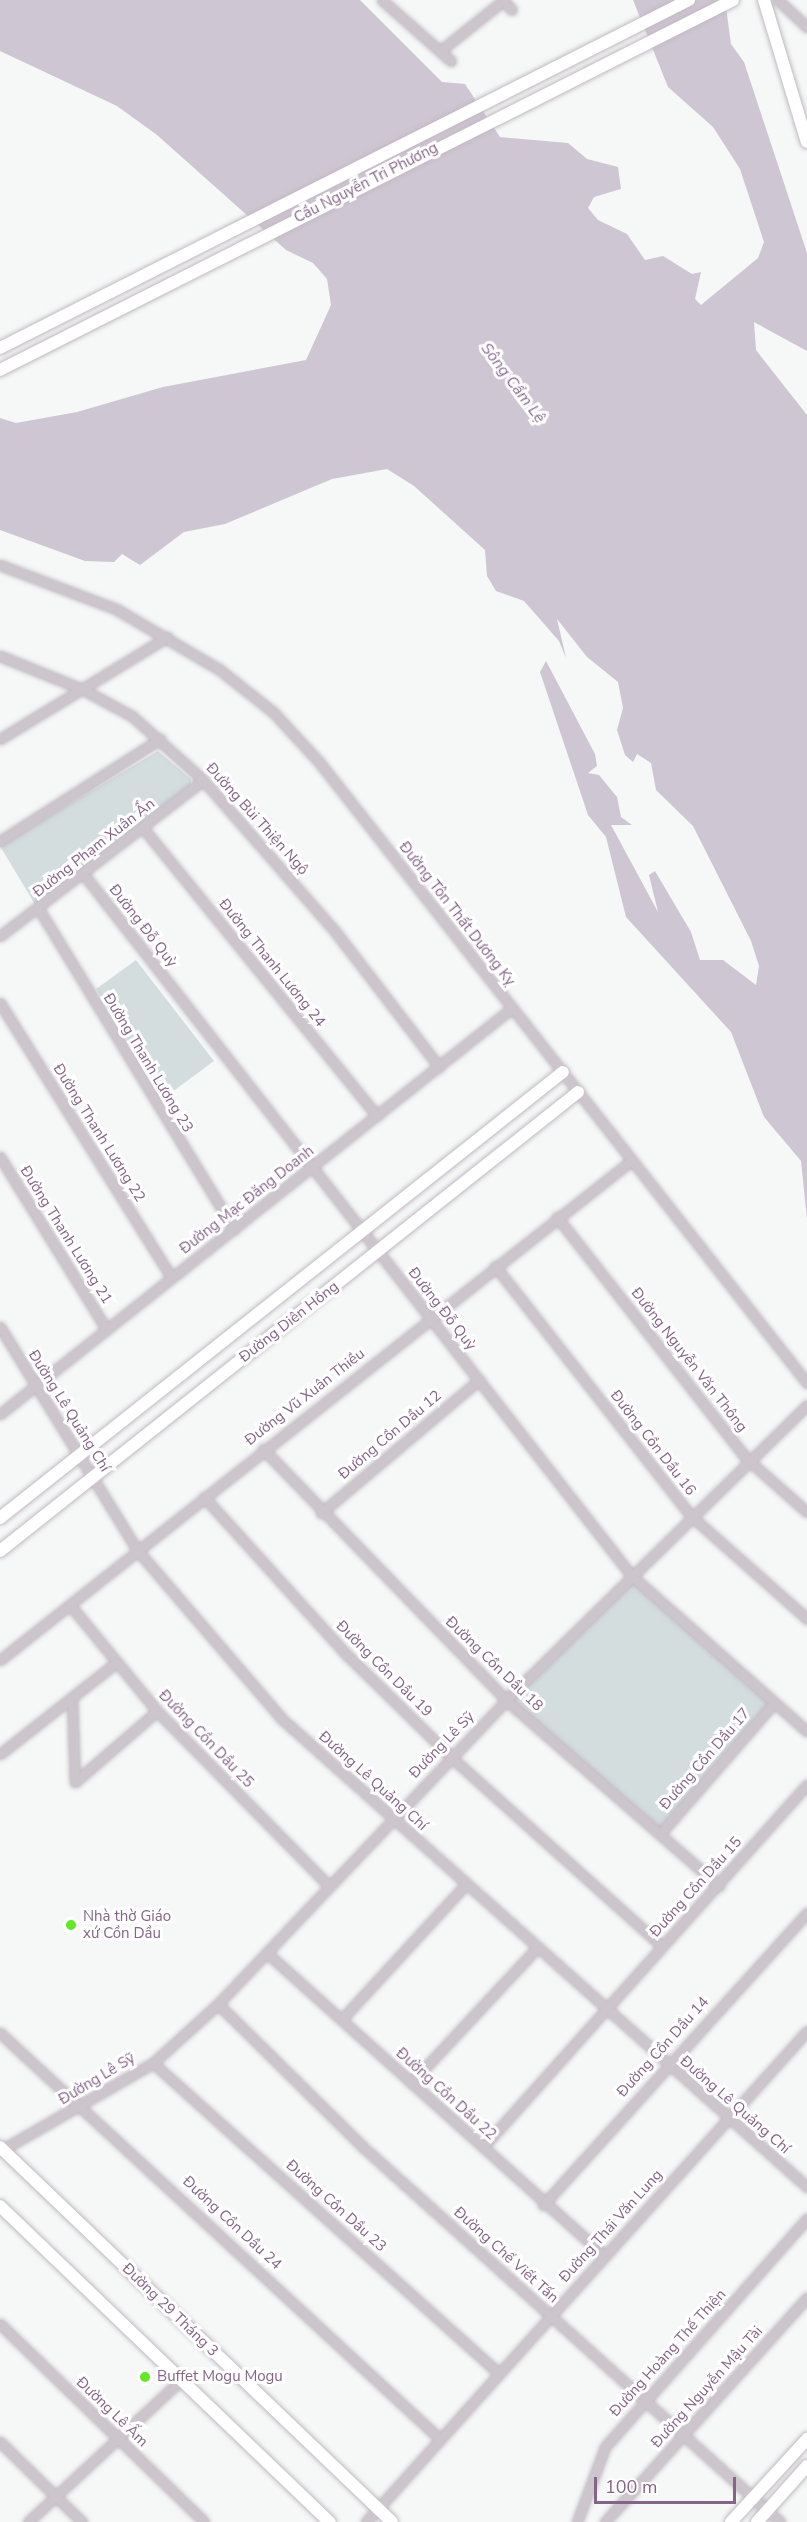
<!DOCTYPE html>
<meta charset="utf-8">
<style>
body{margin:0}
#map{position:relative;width:807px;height:2522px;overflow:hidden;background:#f5f8f6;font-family:"Nunito Sans",sans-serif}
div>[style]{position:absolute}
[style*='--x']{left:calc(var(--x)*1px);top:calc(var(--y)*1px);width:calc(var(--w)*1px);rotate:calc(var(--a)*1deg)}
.green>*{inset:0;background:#d3dddd}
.water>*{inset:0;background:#cfc6d3}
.roads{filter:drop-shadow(0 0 2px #c2b9c3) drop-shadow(0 0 2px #c2b9c3)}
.street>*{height:9px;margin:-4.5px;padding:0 4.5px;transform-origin:4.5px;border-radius:4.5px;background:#ccc5cc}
.secondary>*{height:12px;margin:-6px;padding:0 6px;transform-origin:6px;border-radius:6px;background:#fff}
.dots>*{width:16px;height:16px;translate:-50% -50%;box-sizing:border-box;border:3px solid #fff;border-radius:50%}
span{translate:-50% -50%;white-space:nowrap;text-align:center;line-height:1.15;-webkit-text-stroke:6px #fff;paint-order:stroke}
.street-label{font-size:15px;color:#846587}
.poi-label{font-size:15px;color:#846587}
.left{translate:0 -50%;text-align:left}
.water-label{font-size:16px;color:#876b91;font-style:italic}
.scale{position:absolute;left:594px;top:2477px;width:142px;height:27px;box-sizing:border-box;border:3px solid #846587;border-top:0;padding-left:8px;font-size:18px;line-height:21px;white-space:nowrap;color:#846587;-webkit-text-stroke:4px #fff;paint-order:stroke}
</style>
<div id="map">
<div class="green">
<i style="clip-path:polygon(158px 751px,191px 779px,191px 786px,36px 906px,0 846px)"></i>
<i style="clip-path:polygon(136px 960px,214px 1061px,164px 1098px,96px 989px)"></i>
<i style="clip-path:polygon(631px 1575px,773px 1704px,660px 1834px,506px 1700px)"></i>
</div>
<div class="water">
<i style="clip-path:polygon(0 0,360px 0,442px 82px,465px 84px,500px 137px,568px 143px,587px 159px,618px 167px,621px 189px,594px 197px,588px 208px,598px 220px,627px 234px,645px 260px,663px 256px,692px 274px,701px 272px,695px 299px,701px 305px,758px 258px,764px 242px,740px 169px,713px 127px,668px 87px,633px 0,725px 0,731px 44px,744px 62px,807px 253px,807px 351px,754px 322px,756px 350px,807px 415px,807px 1219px,801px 1161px,764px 1117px,731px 1032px,626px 917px,606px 837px,588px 815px,540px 672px,546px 661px,595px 754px,597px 766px,588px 773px,599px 775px,617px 797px,621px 817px,632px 825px,611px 825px,658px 912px,649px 875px,655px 871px,691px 932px,700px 960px,723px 960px,756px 985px,759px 966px,751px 941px,693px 826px,656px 790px,651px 763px,637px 754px,633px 762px,625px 755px,617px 730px,623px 708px,618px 682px,587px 657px,557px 619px,566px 658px,559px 641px,524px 601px,496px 591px,487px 576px,485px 550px,414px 486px,387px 469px,332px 479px,225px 524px,184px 532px,140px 565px,122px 554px,114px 562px,85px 561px,0 530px,0 418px,16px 423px,77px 412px,163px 387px,306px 360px,331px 305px,327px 279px,313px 263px,286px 250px,157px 135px,117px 106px,0 51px)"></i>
</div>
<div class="roads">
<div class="street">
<i style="--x:382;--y:0;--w:92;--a:41.5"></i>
<i style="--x:503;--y:0;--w:13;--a:48"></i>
<i style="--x:778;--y:0;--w:40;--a:43"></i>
<i style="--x:440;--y:51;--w:82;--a:-38.6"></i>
<i style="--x:0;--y:565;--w:124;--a:20.8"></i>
<i style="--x:116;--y:609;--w:121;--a:30.4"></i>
<i style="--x:220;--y:670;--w:68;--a:38.4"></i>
<i style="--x:273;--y:712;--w:68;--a:47.4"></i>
<i style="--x:319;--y:762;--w:790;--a:51.84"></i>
<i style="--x:0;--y:656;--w:88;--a:21.9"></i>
<i style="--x:82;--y:689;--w:57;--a:28.4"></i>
<i style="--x:132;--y:716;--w:96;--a:42"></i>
<i style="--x:203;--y:780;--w:199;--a:48.9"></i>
<i style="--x:334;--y:930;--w:173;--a:52.5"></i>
<i style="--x:0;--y:739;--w:196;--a:-31.4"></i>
<i style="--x:143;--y:828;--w:371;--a:50.9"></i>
<i style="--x:0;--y:841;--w:190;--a:-32.5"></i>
<i style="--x:85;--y:876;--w:887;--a:52.01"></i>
<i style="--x:631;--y:1575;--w:235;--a:41.6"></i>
<i style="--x:40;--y:911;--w:373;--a:58.6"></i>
<i style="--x:0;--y:936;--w:256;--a:-37.5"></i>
<i style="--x:0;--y:1003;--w:324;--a:58"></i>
<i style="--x:0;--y:1157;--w:203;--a:58.3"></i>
<i style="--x:557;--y:1217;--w:308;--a:51.9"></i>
<i style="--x:747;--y:1459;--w:80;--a:41.5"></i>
<i style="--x:495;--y:1266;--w:316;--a:51.9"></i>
<i style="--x:690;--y:1515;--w:157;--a:41.6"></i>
<i style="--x:0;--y:1327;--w:263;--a:58.4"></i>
<i style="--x:138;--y:1551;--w:221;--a:49.4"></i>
<i style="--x:282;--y:1719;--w:703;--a:41.71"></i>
<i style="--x:0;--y:1414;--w:653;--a:-38.41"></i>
<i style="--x:263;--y:1449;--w:349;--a:45.9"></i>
<i style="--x:506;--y:1700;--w:283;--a:41.1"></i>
<i style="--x:204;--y:1497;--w:213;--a:47.9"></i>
<i style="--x:347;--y:1655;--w:146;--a:44.4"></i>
<i style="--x:451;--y:1757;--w:283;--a:41.9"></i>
<i style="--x:321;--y:1513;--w:207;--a:-40.1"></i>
<i style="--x:70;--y:1605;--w:137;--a:50.6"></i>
<i style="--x:157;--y:1711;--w:245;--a:45.5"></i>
<i style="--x:0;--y:1660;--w:806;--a:-38.35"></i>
<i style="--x:72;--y:1698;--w:84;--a:88"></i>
<i style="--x:75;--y:1782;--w:108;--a:-40.9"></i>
<i style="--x:0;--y:1754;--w:149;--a:-38.2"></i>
<i style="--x:660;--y:1834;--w:172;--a:-49"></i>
<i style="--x:267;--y:1953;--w:454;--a:41.9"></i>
<i style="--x:218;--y:2004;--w:204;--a:44.6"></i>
<i style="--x:363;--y:2147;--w:561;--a:41.96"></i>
<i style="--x:342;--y:2019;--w:183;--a:-47.4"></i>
<i style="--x:0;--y:2033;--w:599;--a:42.7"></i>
<i style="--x:153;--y:2063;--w:464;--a:41.9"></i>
<i style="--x:411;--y:2083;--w:183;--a:-47"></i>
<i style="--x:483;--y:2147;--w:486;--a:-48.2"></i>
<i style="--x:0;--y:2151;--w:177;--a:-29.9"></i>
<i style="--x:153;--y:2063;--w:88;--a:-42.2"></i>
<i style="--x:218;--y:2004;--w:419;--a:-46.5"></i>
<i style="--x:506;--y:1700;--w:421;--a:-44.4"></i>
<i style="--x:543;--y:2205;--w:394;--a:-47.9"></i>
<i style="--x:0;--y:2324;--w:284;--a:44.1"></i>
<i style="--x:0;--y:2442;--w:115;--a:44.3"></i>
<i style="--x:28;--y:2522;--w:209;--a:-42.9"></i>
<i style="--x:366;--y:2522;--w:660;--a:-48.07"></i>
<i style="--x:577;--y:2522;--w:80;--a:-69.5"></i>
<i style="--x:605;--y:2447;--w:305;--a:-48.5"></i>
<i style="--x:605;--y:2522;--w:302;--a:-48"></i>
</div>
<div class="secondary">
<i style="--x:764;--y:0;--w:148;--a:73.2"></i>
<i style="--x:0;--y:348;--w:772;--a:-26.8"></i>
<i style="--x:0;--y:370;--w:821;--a:-26.78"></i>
<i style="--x:0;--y:1518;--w:718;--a:-38.39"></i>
<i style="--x:0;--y:1551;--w:738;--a:-38.45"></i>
<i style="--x:0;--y:2147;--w:542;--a:43.73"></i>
<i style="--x:0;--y:2206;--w:457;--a:43.8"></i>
<i style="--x:731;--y:2522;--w:113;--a:-47.5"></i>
<i style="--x:757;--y:2522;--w:75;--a:-48.2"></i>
</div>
</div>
<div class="dots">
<i style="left:71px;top:1925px;background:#5fea22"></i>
<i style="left:145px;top:2377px;background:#5fea22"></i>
</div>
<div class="street-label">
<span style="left:366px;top:183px;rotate:-27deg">Cầu Nguyễn Tri Phương</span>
<span style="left:257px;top:819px;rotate:48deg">Đường Bùi Thiện Ngộ</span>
<span style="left:94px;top:848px;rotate:-38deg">Đường Phạm Xuân Ẩn</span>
<span style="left:457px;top:914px;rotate:52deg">Đường Tôn Thất Dương Kỵ</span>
<span style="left:143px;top:926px;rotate:52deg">Đường Đỗ Quỳ</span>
<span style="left:272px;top:963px;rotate:51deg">Đường Thanh Lương 24</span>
<span style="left:148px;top:1063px;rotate:59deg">Đường Thanh Lương 23</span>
<span style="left:99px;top:1133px;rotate:58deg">Đường Thanh Lương 22</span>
<span style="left:247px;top:1200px;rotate:-38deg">Đường Mạc Đăng Doanh</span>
<span style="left:66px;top:1235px;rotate:58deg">Đường Thanh Lương 21</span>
<span style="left:442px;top:1309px;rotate:52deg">Đường Đỗ Quỳ</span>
<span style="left:289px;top:1322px;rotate:-38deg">Đường Diên Hồng</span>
<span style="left:689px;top:1360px;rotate:52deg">Đường Nguyễn Văn Thông</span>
<span style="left:305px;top:1397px;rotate:-38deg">Đường Vũ Xuân Thiều</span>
<span style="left:69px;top:1411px;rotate:58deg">Đường Lê Quảng Chí</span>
<span style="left:390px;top:1435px;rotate:-40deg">Đường Cồn Dầu 12</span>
<span style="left:653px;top:1443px;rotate:52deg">Đường Cồn Dầu 16</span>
<span style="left:494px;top:1664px;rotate:44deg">Đường Cồn Dầu 18</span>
<span style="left:384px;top:1669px;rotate:45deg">Đường Cồn Dầu 19</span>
<span style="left:206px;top:1739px;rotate:46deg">Đường Cồn Dầu 25</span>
<span style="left:442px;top:1745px;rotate:-46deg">Đường Lê Sỹ</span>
<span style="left:705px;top:1759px;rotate:-49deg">Đường Cồn Dầu 17</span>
<span style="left:373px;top:1781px;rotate:42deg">Đường Lê Quảng Chí</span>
<span style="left:696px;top:1887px;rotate:-48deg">Đường Cồn Dầu 15</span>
<span style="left:663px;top:2047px;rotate:-48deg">Đường Cồn Dầu 14</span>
<span style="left:97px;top:2079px;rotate:-31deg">Đường Lê Sỹ</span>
<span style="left:446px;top:2094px;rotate:42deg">Đường Cồn Dầu 22</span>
<span style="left:735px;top:2105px;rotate:41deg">Đường Lê Quảng Chí</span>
<span style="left:336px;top:2206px;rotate:42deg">Đường Cồn Dầu 23</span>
<span style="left:232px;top:2223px;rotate:43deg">Đường Cồn Dầu 24</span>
<span style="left:611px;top:2226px;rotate:-48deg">Đường Thái Văn Lung</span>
<span style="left:506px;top:2255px;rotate:42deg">Đường Chế Viết Tấn</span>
<span style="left:170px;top:2310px;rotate:44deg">Đường 29 Tháng 3</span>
<span style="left:668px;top:2353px;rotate:-48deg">Đường Hoàng Thế Thiện</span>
<span style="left:707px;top:2387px;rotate:-48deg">Đường Nguyễn Mậu Tài</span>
<span style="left:112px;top:2412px;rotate:44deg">Đường Lê Ấm</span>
</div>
<div class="poi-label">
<span class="left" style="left:83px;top:1925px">Nhà thờ Giáo<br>xứ Cồn Dầu</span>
<span class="left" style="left:157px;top:2377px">Buffet Mogu Mogu</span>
</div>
<div class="water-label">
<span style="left:513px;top:383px;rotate:53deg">Sông Cẩm Lệ</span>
</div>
<div class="scale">100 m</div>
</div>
